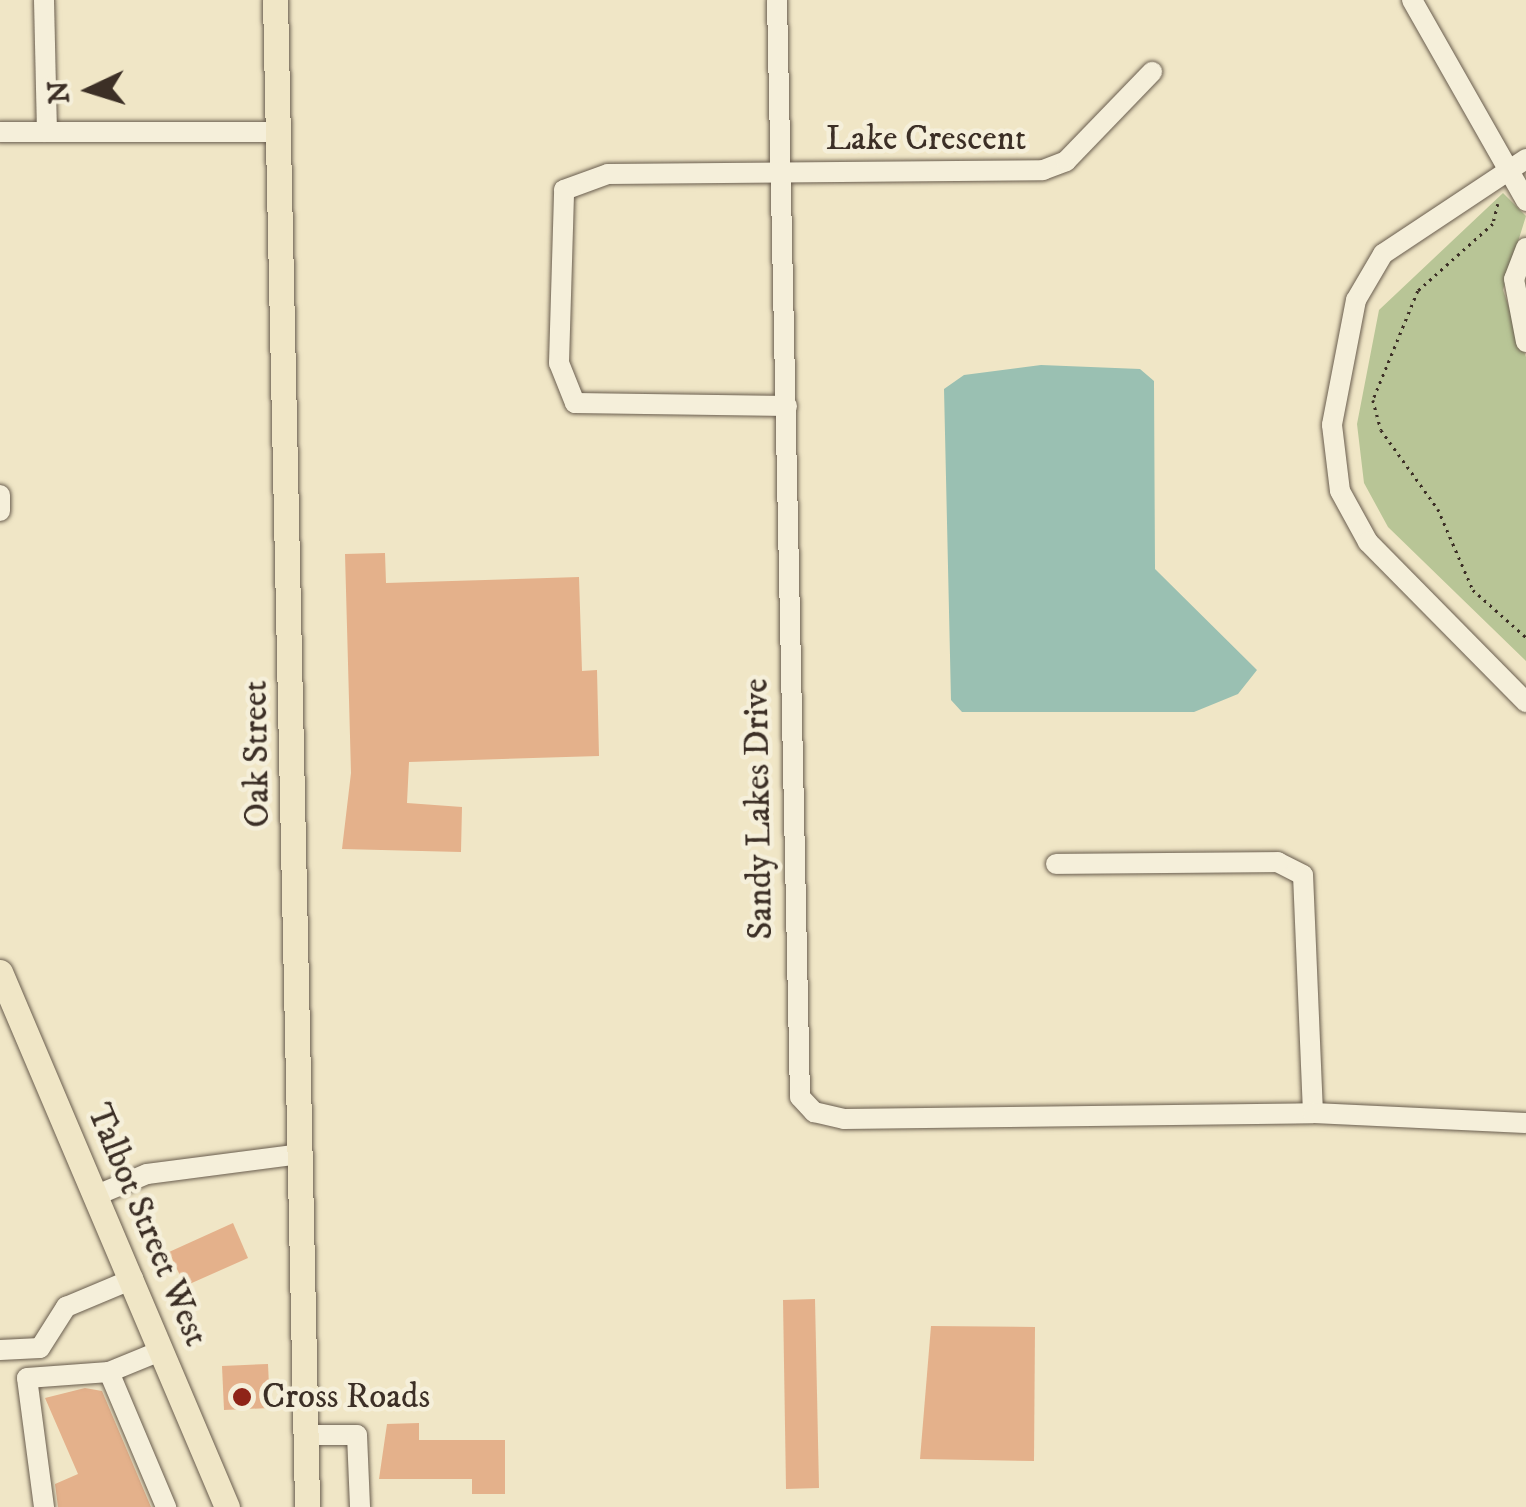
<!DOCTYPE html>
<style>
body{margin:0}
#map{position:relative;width:1526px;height:1507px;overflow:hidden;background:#f0e6c6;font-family:"IM FELL DW Pica",serif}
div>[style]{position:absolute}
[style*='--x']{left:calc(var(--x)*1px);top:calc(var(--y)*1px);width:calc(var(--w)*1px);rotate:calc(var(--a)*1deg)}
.green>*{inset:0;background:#b8c596}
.water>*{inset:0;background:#9ac0b2}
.building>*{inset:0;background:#e4b18b}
.path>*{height:2.5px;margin-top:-1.25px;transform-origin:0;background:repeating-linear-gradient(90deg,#3c2f26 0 2.5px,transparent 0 7.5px)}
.roads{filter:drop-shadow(0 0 2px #695d4e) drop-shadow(0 0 2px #695d4e)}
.minor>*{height:20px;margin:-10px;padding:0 10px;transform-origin:10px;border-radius:10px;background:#f5efda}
.major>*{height:25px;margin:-12.5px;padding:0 12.5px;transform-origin:12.5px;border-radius:12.5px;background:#f0e6c6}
.dots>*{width:28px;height:28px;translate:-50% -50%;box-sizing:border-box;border:5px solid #f5efda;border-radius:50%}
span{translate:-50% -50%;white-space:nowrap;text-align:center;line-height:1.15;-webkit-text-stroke:9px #f5efda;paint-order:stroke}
.street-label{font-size:35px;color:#3c2f26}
.poi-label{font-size:35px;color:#3c2f26}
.left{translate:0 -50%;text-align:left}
.north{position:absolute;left:40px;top:40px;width:100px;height:100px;-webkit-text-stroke:8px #f5efda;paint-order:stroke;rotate:266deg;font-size:28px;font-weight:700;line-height:40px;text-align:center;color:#3c2f26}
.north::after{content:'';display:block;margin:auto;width:35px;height:45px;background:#3c2f26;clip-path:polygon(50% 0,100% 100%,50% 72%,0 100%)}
</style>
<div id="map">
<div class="green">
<i style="clip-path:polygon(1503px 193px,1526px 216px,1503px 290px,1526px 357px,1526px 661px,1388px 527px,1364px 483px,1357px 424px,1379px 310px)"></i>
</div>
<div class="water">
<i style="clip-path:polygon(1041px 365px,1140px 369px,1154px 381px,1155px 569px,1257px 670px,1238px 694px,1194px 712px,962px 712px,951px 700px,944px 389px,964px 375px)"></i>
</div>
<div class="building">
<i style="clip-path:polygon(385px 553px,386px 583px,579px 577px,582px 671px,597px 670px,599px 756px,409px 762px,407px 803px,462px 807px,461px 852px,342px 849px,351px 773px,345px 554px)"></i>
<i style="clip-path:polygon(233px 1223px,248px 1258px,185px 1286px,169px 1252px)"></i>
<i style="clip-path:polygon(815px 1299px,819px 1488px,786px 1489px,783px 1300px)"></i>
<i style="clip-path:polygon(931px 1326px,1035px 1327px,1034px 1461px,920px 1459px)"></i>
<i style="clip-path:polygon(268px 1364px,270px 1408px,224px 1410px,222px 1366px)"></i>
<i style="clip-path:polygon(85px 1388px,102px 1391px,151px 1507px,58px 1507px,55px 1484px,78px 1474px,45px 1398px)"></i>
<i style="clip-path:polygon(419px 1423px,419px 1440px,505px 1440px,505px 1494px,472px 1494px,472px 1479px,379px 1479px,387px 1424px)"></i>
</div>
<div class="path">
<i style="--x:1498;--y:204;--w:21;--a:104"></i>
<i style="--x:1493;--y:224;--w:101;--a:138.2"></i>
<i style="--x:1418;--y:291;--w:118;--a:112.4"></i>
<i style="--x:1373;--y:400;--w:31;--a:75"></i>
<i style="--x:1381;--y:430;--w:97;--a:54.2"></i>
<i style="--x:1438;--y:509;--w:88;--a:66.6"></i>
<i style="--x:1473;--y:590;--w:71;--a:41.6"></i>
</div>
<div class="roads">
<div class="minor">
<i style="--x:44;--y:0;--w:132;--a:88.7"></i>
<i style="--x:777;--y:0;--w:1097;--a:88.8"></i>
<i style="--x:800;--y:1097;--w:21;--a:47"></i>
<i style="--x:814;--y:1112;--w:31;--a:13"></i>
<i style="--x:844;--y:1119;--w:469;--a:-0.7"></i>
<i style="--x:1313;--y:1113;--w:238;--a:-92.4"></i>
<i style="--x:1303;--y:875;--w:28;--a:-153"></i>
<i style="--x:1278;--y:862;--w:222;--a:179.5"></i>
<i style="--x:1412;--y:0;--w:231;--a:60.4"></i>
<i style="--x:0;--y:132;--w:277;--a:0"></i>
<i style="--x:1526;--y:159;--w:172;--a:146.4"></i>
<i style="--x:1383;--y:254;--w:53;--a:120.4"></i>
<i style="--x:1356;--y:300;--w:127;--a:100.9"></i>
<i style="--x:1332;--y:425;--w:66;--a:83.1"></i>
<i style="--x:1340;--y:491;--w:58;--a:61.2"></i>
<i style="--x:1368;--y:542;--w:225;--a:45.4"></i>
<i style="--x:1526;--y:248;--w:33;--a:111"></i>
<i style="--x:1514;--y:279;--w:64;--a:79.2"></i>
<i style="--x:787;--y:406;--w:212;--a:-179.2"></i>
<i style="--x:575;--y:403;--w:43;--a:-111.8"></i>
<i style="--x:559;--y:363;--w:173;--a:-88.3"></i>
<i style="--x:564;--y:190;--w:47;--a:-20"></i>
<i style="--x:608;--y:174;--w:435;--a:-0.5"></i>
<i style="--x:1043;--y:170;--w:25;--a:-21"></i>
<i style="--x:1066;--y:161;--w:124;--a:-46"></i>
<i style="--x:0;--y:495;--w:16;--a:90"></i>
<i style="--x:1313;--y:1113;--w:213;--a:2.7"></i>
<i style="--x:97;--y:1195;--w:54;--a:-22.8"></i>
<i style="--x:147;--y:1174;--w:156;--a:-7.4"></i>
<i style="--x:0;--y:1350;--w:40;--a:-2.9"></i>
<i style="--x:40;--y:1348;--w:49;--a:-57.6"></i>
<i style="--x:66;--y:1307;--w:73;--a:-22.7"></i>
<i style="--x:109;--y:1372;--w:58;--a:-22.2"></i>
<i style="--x:306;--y:1435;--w:51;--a:0"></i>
<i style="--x:357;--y:1435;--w:72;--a:87.6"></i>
<i style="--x:44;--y:1507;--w:130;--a:-97.5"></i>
<i style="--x:27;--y:1378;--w:82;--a:-4.2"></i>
<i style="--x:109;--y:1372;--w:147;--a:67.1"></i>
</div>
<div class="major">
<i style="--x:275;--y:0;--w:1507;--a:88.78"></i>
<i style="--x:0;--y:972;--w:581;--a:67.01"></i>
</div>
</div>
<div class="dots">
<i style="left:242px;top:1397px;background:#8f2418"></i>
</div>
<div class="street-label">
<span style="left:926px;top:139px">Lake Crescent</span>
<span style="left:257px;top:754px;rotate:-91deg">Oak Street</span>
<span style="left:759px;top:809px;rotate:-91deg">Sandy Lakes Drive</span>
<span style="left:147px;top:1225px;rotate:67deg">Talbot Street West</span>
</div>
<div class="poi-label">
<span class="left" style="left:262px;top:1397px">Cross Roads</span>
</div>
<div class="north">N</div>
</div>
